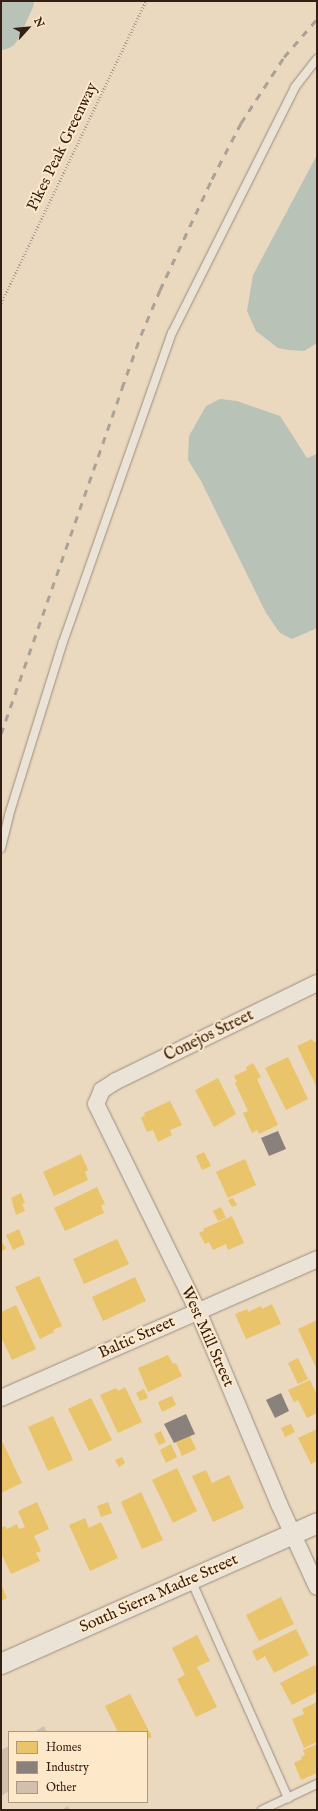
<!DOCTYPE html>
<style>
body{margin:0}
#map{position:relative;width:318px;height:1811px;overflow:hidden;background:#ead8bf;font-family:"IM FELL English",serif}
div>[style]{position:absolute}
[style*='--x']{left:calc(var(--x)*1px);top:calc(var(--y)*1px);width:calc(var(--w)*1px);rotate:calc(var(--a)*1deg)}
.water>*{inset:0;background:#b8c2b7}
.homes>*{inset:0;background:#e9c46a}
.industry>*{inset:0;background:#8a817c}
.river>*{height:38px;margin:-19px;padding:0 19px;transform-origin:19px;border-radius:19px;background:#b8c2b7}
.building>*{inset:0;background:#d3bfae}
.path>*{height:2.5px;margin-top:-1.25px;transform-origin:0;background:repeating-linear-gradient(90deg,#aaa297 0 1px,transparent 0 3px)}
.roads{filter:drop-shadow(0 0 1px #9a8d7e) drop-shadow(0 0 1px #9a8d7e)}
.service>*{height:8px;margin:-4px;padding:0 4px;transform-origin:4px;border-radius:4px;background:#ece3d7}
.minor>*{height:16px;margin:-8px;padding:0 8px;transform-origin:8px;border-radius:8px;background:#ece3d7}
.tertiary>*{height:20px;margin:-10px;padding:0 10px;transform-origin:10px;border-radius:10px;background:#ece3d7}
.rail>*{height:3px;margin-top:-1.5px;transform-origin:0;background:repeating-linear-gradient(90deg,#aaa297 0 7px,transparent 0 14px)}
span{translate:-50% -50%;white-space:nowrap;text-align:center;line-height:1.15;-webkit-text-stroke:4px #fde8ca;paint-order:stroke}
.street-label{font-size:16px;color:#341f15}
.frame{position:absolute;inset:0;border:2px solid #341f15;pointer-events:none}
.legend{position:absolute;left:8px;top:1731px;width:140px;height:72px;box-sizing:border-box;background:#fde8ca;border:1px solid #ad9882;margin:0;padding:5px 7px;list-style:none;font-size:12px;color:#341f15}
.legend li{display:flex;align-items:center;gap:8px;height:20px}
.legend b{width:20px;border:1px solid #ad9882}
.north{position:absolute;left:8px;top:8px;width:40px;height:40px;-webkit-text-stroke:3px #fde8ca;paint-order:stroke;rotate:63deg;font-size:11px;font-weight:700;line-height:16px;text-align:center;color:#341f15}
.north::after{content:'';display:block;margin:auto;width:14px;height:18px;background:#341f15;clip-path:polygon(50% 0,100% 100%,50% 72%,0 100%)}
</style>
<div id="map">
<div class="water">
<i style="clip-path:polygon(317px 155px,317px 343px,304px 351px,289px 350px,278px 348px,256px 331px,247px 311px,253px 275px)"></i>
<i style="clip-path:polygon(220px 399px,237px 401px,280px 416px,307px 458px,317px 454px,317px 628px,292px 639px,280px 633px,266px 613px,201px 481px,188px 460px,189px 436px,206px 406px)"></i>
</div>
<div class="homes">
<i style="clip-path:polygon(312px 1039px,314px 1042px,317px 1041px,317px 1088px,297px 1046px)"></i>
<i style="clip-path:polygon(288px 1057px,308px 1099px,286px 1110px,265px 1068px)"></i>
<i style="clip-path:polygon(253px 1063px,261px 1077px,257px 1079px,278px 1125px,259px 1134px,257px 1130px,252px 1133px,243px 1113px,248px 1111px,235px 1083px,237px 1082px,234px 1076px,247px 1070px,246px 1067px)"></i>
<i style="clip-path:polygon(218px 1078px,236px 1114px,214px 1127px,195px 1090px)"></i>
<i style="clip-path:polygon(170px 1101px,182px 1125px,170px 1130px,172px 1135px,158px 1142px,153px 1130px,147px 1132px,141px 1118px,145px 1115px,144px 1113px)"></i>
<i style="clip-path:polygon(204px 1152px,211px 1166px,202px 1170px,196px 1156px)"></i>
<i style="clip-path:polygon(81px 1154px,88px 1170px,85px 1172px,88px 1180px,54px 1196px,43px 1172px)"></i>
<i style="clip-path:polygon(245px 1159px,256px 1185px,228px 1198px,216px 1172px)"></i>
<i style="clip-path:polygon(97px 1187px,105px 1204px,101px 1205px,104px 1213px,65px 1231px,54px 1208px)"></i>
<i style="clip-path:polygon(21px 1193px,25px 1203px,22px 1204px,25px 1211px,16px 1215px,11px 1198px)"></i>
<i style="clip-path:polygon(233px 1198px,237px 1205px,232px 1207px,228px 1200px)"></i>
<i style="clip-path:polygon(221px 1207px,226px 1218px,218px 1221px,213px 1211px)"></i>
<i style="clip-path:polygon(232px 1216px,244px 1243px,228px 1250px,226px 1244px,213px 1250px,209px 1242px,205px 1244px,199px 1233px,204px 1231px,203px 1229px)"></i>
<i style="clip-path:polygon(19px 1229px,25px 1244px,13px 1250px,6px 1235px)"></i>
<i style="clip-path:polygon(117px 1239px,129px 1264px,84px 1284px,73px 1259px)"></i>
<i style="clip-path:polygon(1px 1241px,6px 1248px,1px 1252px)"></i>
<i style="clip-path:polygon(39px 1276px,62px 1326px,53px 1330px,54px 1332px,40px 1339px,15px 1287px)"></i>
<i style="clip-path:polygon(135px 1277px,146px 1301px,103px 1321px,92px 1297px)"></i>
<i style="clip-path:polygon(272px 1304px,281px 1324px,246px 1339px,235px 1314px,247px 1309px,248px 1312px,261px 1306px,262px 1309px)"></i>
<i style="clip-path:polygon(16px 1305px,36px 1349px,12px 1360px,1px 1337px,1px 1312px)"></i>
<i style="clip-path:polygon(317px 1320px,317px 1370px,298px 1329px)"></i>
<i style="clip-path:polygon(168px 1355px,173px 1364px,176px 1363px,182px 1376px,148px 1392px,138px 1368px)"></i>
<i style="clip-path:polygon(298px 1358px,308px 1379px,298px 1384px,288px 1363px)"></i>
<i style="clip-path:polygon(310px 1380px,317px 1395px,317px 1413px,307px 1418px,298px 1400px,294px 1402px,288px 1390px)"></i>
<i style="clip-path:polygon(125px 1387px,142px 1422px,118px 1433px,100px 1395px,116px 1388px,118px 1391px)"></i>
<i style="clip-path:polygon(144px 1389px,148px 1398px,140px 1401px,136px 1393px)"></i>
<i style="clip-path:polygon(172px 1396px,176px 1405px,162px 1412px,158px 1402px)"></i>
<i style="clip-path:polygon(91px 1398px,112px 1440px,89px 1451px,68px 1409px)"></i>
<i style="clip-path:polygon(53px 1416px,73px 1460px,48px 1471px,28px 1427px)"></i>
<i style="clip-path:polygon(291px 1424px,295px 1432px,285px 1437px,281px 1428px)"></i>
<i style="clip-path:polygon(317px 1429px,317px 1461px,311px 1464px,298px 1438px)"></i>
<i style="clip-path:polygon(161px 1431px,166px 1442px,159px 1445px,154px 1434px)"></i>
<i style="clip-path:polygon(190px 1436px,196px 1449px,182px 1456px,176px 1442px)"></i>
<i style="clip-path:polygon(1px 1443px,3px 1443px,22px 1483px,1px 1493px)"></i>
<i style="clip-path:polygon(171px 1444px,177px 1457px,166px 1463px,160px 1450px)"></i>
<i style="clip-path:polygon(122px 1457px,125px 1463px,119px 1467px,115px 1460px)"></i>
<i style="clip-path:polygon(177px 1468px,197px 1511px,173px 1523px,152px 1480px)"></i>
<i style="clip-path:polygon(206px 1470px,212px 1483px,229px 1475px,244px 1508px,213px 1522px,192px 1476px)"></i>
<i style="clip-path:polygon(141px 1492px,163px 1540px,142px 1549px,121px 1502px)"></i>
<i style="clip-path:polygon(37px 1502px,49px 1529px,34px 1536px,41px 1551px,36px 1553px,40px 1561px,11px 1574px,1px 1553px,1px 1528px,5px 1526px,7px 1529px,17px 1524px,19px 1529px,25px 1527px,18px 1511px)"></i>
<i style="clip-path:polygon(108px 1502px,112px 1513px,101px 1517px,97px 1506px)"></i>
<i style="clip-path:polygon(85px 1518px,89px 1528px,101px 1522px,118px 1558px,90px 1571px,69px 1525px)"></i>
<i style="clip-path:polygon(1px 1585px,7px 1598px,1px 1601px)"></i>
<i style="clip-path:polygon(281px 1597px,294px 1624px,259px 1641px,246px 1615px)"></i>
<i style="clip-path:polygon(296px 1629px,309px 1655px,274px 1673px,265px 1656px,257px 1661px,252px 1651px)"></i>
<i style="clip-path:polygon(197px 1635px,210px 1661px,197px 1667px,217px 1707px,196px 1717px,177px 1679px,185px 1675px,172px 1648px)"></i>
<i style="clip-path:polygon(315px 1665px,317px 1670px,317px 1692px,292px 1705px,280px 1683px)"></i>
<i style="clip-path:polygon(130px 1694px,152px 1737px,147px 1739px,147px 1732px,118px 1732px,105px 1706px)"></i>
<i style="clip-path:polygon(317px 1702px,317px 1742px,304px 1748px,292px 1719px,304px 1714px,302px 1709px)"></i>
<i style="clip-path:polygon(317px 1744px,317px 1773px,301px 1780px,294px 1763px,302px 1759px,301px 1757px,305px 1755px,303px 1750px)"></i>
</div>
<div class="industry">
<i style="clip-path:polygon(278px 1131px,286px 1149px,269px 1156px,261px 1138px)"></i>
<i style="clip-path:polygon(281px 1393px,289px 1411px,275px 1418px,266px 1400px)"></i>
<i style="clip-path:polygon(186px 1414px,195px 1434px,174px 1443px,164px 1424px)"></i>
</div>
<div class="river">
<i style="--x:1;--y:31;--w:33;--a:-65"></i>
</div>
<div class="building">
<i style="clip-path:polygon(44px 1726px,47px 1732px,34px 1732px)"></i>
<i style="clip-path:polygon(9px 1746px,9px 1791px,1px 1796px,1px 1750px)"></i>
<i style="clip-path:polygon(68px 1806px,70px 1810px,61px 1810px)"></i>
</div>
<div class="path">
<i style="--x:1;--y:303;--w:335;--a:-64.4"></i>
</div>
<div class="roads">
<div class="service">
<i style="--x:1;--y:848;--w:34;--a:-76"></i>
<i style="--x:9;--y:815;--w:181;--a:-72.7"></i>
<i style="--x:63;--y:642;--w:328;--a:-70.6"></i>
<i style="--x:172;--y:333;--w:275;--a:-63.4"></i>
<i style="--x:295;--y:87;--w:36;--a:-52"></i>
<i style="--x:191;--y:1580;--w:239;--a:66"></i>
<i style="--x:262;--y:1810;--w:61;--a:-25.3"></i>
</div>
<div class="minor">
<i style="--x:317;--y:983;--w:224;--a:154"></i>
<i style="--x:116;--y:1081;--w:17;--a:147"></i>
<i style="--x:102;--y:1090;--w:15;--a:113"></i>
<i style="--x:96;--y:1104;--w:231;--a:63.8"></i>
<i style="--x:198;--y:1311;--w:209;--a:67.2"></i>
<i style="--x:279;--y:1504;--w:91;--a:65.4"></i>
<i style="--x:1;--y:1398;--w:345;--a:-23.7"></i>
</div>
<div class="tertiary">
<i style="--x:1;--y:1664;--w:346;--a:-24"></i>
</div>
</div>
<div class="rail">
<i style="--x:1;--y:734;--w:367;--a:-70.7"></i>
<i style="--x:122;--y:388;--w:56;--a:-70.3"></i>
<i style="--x:141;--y:335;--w:49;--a:-67.1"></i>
<i style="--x:160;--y:290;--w:123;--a:-64.9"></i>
<i style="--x:212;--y:179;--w:63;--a:-62.6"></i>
<i style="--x:241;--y:123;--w:79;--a:-56.9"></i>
<i style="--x:284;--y:57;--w:50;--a:-49"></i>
</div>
<div class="street-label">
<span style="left:63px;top:147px;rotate:-64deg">Pikes Peak Greenway</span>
<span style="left:209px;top:1036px;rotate:-26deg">Conejos Street</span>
<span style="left:207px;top:1337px;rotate:66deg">West Mill Street</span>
<span style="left:137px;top:1338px;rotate:-24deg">Baltic Street</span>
<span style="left:159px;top:1594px;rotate:-24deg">South Sierra Madre Street</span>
</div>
<div class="frame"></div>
<ul class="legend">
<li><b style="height:11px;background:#e9c46a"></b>Homes</li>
<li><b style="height:11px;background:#8a817c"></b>Industry</li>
<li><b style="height:11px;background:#d3bfae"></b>Other</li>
</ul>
<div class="north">N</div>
</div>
